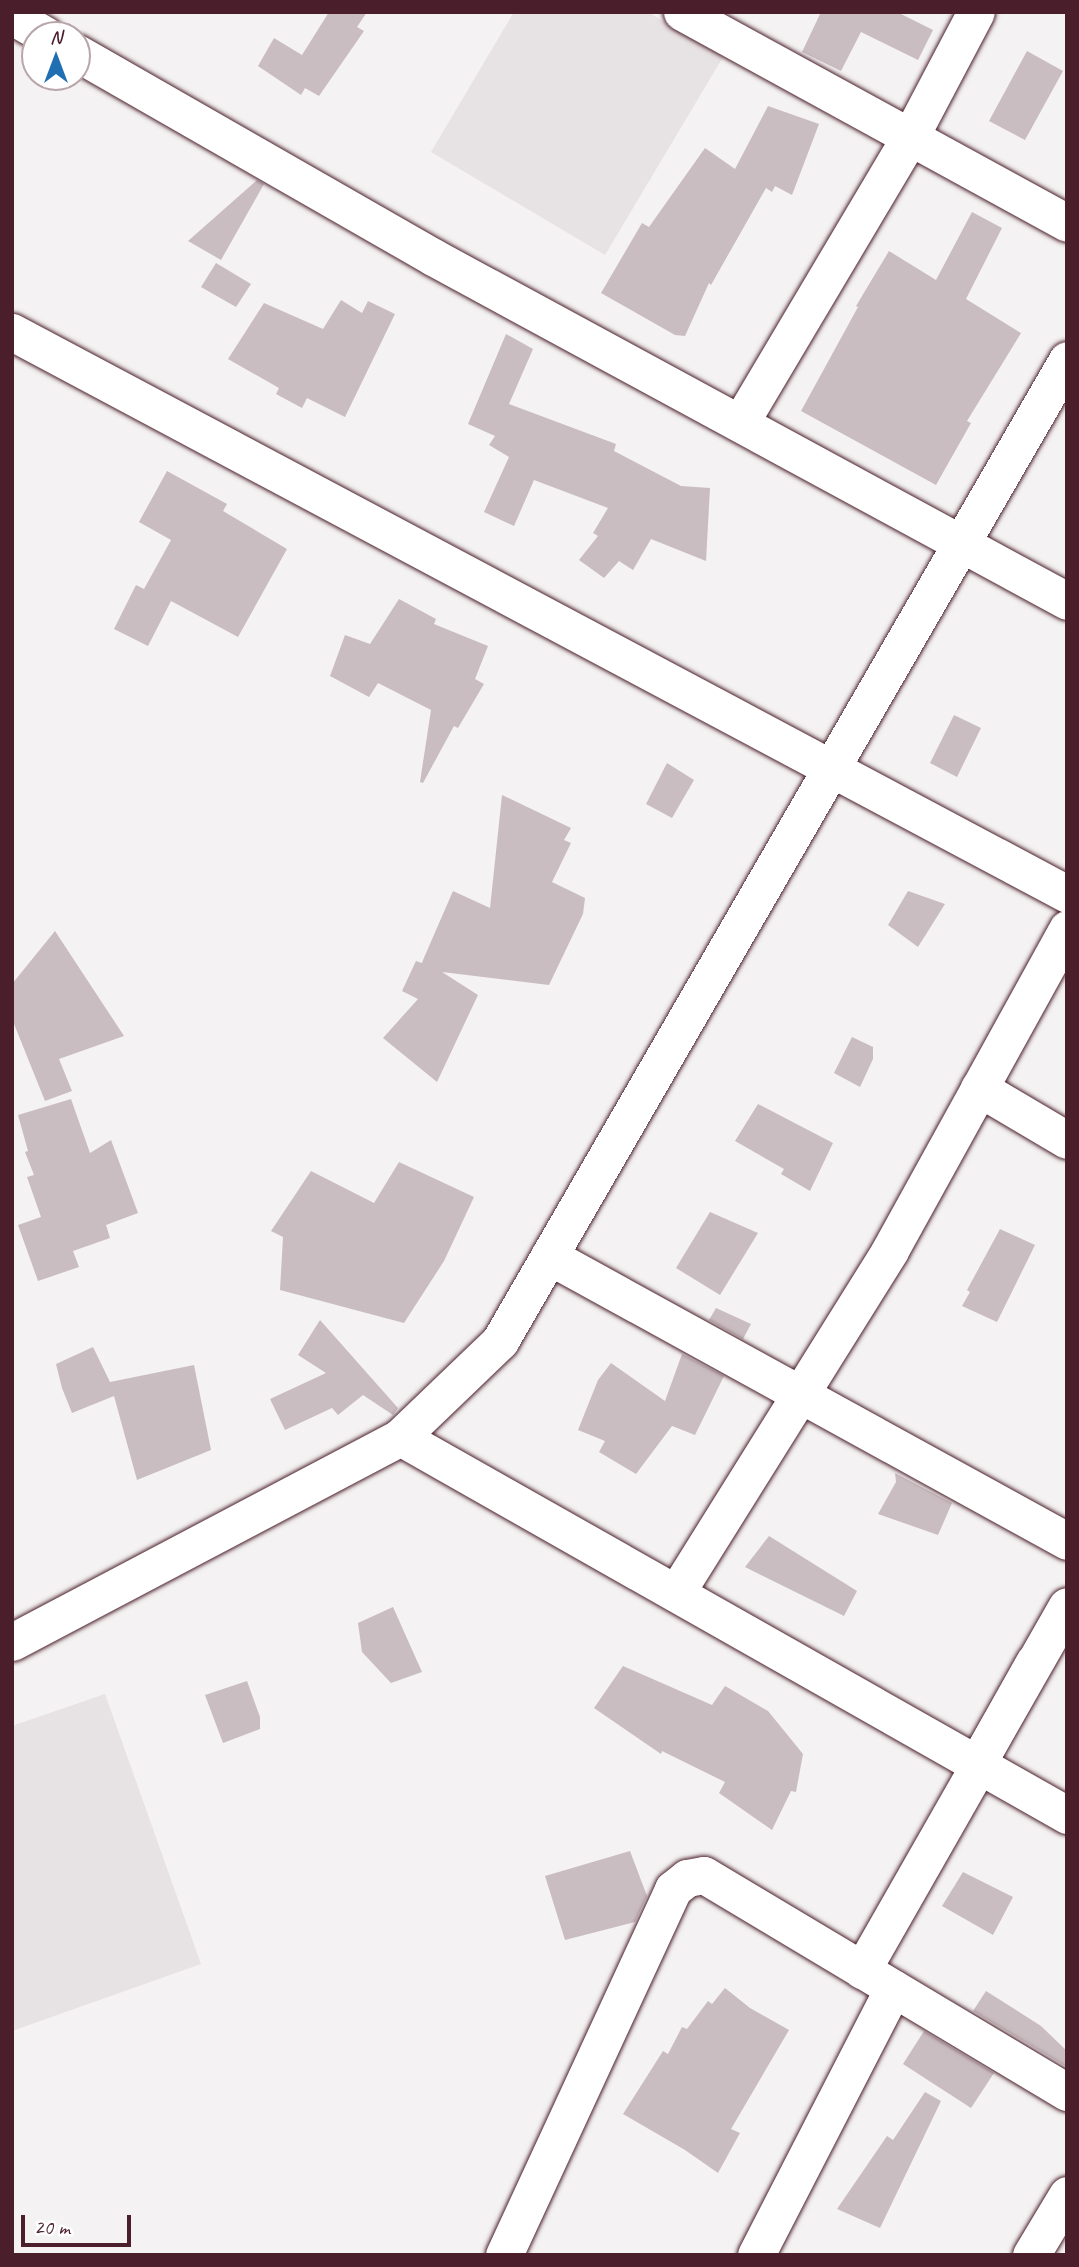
<!DOCTYPE html>
<style>
body{margin:0}
#map{position:relative;width:1079px;height:2267px;overflow:hidden;background:#f4f2f2;font-family:Caveat,sans-serif}
div>[style]{position:absolute}
[style*='--x']{left:calc(var(--x)*1px);top:calc(var(--y)*1px);width:calc(var(--w)*1px);rotate:calc(var(--a)*1deg)}
.built>*{inset:0;background:#e7e2e3}
.building>*{inset:0;background:#cabdc1}
.roads{filter:drop-shadow(0 0 2px #4a1f2b) drop-shadow(0 0 2px #4a1f2b)}
.minor>*{height:37px;margin:-18.5px;padding:0 18.5px;transform-origin:18.5px;border-radius:18.5px;background:#fff}
span{translate:-50% -50%;white-space:nowrap;text-align:center;line-height:1.15;-webkit-text-stroke:7px #fff;paint-order:stroke}
.frame{position:absolute;inset:0;border:14px solid #4a1f2b;pointer-events:none}
.north{position:absolute;left:21px;top:21px;width:70px;height:70px;box-sizing:border-box;background:#fff;border:2px solid #b7a5aa;border-radius:50%;rotate:0deg;font-size:19px;font-weight:700;line-height:28px;text-align:center;color:#4a1f2b}
.north::after{content:'';display:block;margin:auto;width:24px;height:32px;background:#1f6fb2;clip-path:polygon(50% 0,100% 100%,50% 72%,0 100%)}
.scale{position:absolute;left:21px;top:2215px;width:110px;height:32px;box-sizing:border-box;border:4px solid #4a1f2b;border-top:0;padding-left:9px;font-size:21px;line-height:24px;white-space:nowrap;color:#4a1f2b;-webkit-text-stroke:5px #fff;paint-order:stroke}
</style>
<div id="map">
<div class="built">
<i style="clip-path:polygon(514px 12px,648px 12px,723px 57px,605px 255px,431px 152px)"></i>
<i style="clip-path:polygon(105px 1694px,201px 1964px,12px 2031px,12px 1726px)"></i>
</div>
<div class="building">
<i style="clip-path:polygon(329px 12px,367px 12px,357px 27px,364px 31px,319px 96px,305px 88px,301px 95px,258px 66px,274px 38px,302px 55px)"></i>
<i style="clip-path:polygon(821px 12px,897px 12px,933px 30px,918px 60px,861px 32px,841px 71px,802px 52px)"></i>
<i style="clip-path:polygon(1027px 51px,1063px 71px,1025px 140px,989px 121px)"></i>
<i style="clip-path:polygon(768px 106px,819px 124px,792px 195px,775px 186px,772px 192px,766px 188px,711px 285px,709px 283px,685px 336px,675px 335px,601px 293px,642px 223px,649px 227px,705px 148px,735px 169px)"></i>
<i style="clip-path:polygon(257px 180px,264px 184px,221px 260px,188px 241px)"></i>
<i style="clip-path:polygon(972px 212px,1002px 228px,966px 299px,1021px 333px,967px 421px,971px 423px,936px 485px,801px 411px,858px 307px,856px 306px,889px 251px,936px 280px)"></i>
<i style="clip-path:polygon(216px 263px,251px 284px,236px 307px,201px 287px)"></i>
<i style="clip-path:polygon(341px 300px,362px 313px,368px 301px,395px 314px,345px 417px,307px 398px,302px 408px,276px 394px,279px 388px,228px 359px,264px 303px,323px 329px)"></i>
<i style="clip-path:polygon(506px 334px,533px 349px,509px 404px,616px 444px,614px 451px,681px 486px,710px 488px,706px 561px,651px 539px,633px 570px,619px 561px,604px 578px,579px 560px,598px 536px,593px 533px,608px 508px,534px 480px,514px 526px,484px 512px,509px 457px,489px 445px,495px 436px,468px 424px)"></i>
<i style="clip-path:polygon(167px 471px,227px 504px,223px 511px,287px 549px,238px 637px,171px 601px,148px 646px,114px 629px,136px 585px,144px 589px,171px 540px,139px 522px)"></i>
<i style="clip-path:polygon(399px 599px,436px 619px,434px 624px,488px 646px,475px 679px,484px 684px,458px 728px,454px 726px,423px 783px,420px 782px,431px 710px,378px 683px,369px 697px,330px 676px,345px 635px,370px 644px)"></i>
<i style="clip-path:polygon(954px 715px,981px 728px,957px 777px,930px 763px)"></i>
<i style="clip-path:polygon(667px 763px,694px 780px,672px 818px,646px 804px)"></i>
<i style="clip-path:polygon(502px 795px,571px 828px,564px 840px,571px 843px,552px 882px,585px 898px,583px 914px,549px 985px,442px 972px,478px 995px,437px 1082px,383px 1038px,418px 999px,402px 991px,416px 961px,422px 963px,423px 960px,453px 891px,490px 908px)"></i>
<i style="clip-path:polygon(908px 891px,945px 904px,918px 947px,888px 925px)"></i>
<i style="clip-path:polygon(55px 931px,124px 1036px,59px 1059px,72px 1091px,45px 1101px,12px 1019px,12px 984px)"></i>
<i style="clip-path:polygon(852px 1037px,873px 1047px,873px 1059px,860px 1087px,834px 1073px)"></i>
<i style="clip-path:polygon(71px 1099px,90px 1153px,111px 1140px,138px 1213px,106px 1225px,110px 1238px,73px 1251px,79px 1267px,38px 1281px,18px 1225px,41px 1217px,27px 1177px,34px 1175px,25px 1152px,28px 1151px,18px 1115px)"></i>
<i style="clip-path:polygon(758px 1104px,833px 1143px,810px 1191px,781px 1174px,784px 1169px,735px 1141px)"></i>
<i style="clip-path:polygon(399px 1162px,474px 1197px,444px 1261px,404px 1323px,280px 1290px,283px 1237px,271px 1231px,311px 1171px,374px 1203px)"></i>
<i style="clip-path:polygon(710px 1212px,758px 1233px,720px 1295px,676px 1268px)"></i>
<i style="clip-path:polygon(1000px 1229px,1035px 1245px,997px 1322px,962px 1306px,970px 1292px,967px 1290px)"></i>
<i style="clip-path:polygon(716px 1308px,751px 1324px,743px 1339px,709px 1320px)"></i>
<i style="clip-path:polygon(320px 1320px,398px 1408px,393px 1415px,363px 1395px,338px 1415px,332px 1408px,285px 1430px,270px 1399px,326px 1373px,298px 1355px)"></i>
<i style="clip-path:polygon(93px 1347px,110px 1382px,194px 1365px,211px 1450px,137px 1480px,114px 1396px,72px 1413px,62px 1388px,56px 1364px)"></i>
<i style="clip-path:polygon(682px 1354px,724px 1376px,695px 1435px,672px 1426px,636px 1474px,599px 1452px,605px 1441px,578px 1430px,598px 1380px,611px 1363px,665px 1401px)"></i>
<i style="clip-path:polygon(895px 1473px,952px 1503px,938px 1535px,878px 1514px,896px 1482px)"></i>
<i style="clip-path:polygon(769px 1536px,857px 1591px,844px 1616px,745px 1567px)"></i>
<i style="clip-path:polygon(393px 1607px,422px 1672px,391px 1683px,362px 1652px,358px 1623px)"></i>
<i style="clip-path:polygon(623px 1666px,712px 1705px,725px 1686px,768px 1711px,803px 1754px,796px 1792px,791px 1791px,772px 1830px,719px 1793px,725px 1782px,662px 1751px,661px 1754px,594px 1708px)"></i>
<i style="clip-path:polygon(247px 1681px,260px 1717px,260px 1729px,223px 1743px,205px 1695px)"></i>
<i style="clip-path:polygon(630px 1851px,647px 1896px,635px 1922px,565px 1940px,545px 1876px)"></i>
<i style="clip-path:polygon(963px 1872px,1013px 1897px,993px 1935px,942px 1906px)"></i>
<i style="clip-path:polygon(725px 1988px,750px 2008px,789px 2030px,731px 2129px,740px 2133px,718px 2173px,685px 2150px,623px 2114px,663px 2051px,668px 2054px,682px 2027px,687px 2029px,708px 2001px,712px 2004px)"></i>
<i style="clip-path:polygon(986px 1991px,1041px 2026px,1067px 2051px,1067px 2067px,973px 2011px)"></i>
<i style="clip-path:polygon(924px 2031px,994px 2073px,971px 2108px,903px 2064px)"></i>
<i style="clip-path:polygon(925px 2092px,941px 2101px,880px 2228px,837px 2209px,887px 2136px,893px 2140px)"></i>
</div>
<div class="roads">
<div class="minor">
<i style="--x:682;--y:12;--w:439;--a:28.7"></i>
<i style="--x:12;--y:16;--w:38;--a:30"></i>
<i style="--x:77;--y:53;--w:410;--a:29.8"></i>
<i style="--x:433;--y:257;--w:721;--a:28.48"></i>
<i style="--x:12;--y:332;--w:1195;--a:28.04"></i>
<i style="--x:740;--y:423;--w:333;--a:-59.3"></i>
<i style="--x:910;--y:137;--w:141;--a:-62.2"></i>
<i style="--x:979;--y:1088;--w:102;--a:30.6"></i>
<i style="--x:549;--y:1256;--w:591;--a:28.82"></i>
<i style="--x:400;--y:1437;--w:767;--a:29.54"></i>
<i style="--x:676;--y:1593;--w:404;--a:-58"></i>
<i style="--x:890;--y:1250;--w:367;--a:-61.1"></i>
<i style="--x:12;--y:1642;--w:439;--a:-27.8"></i>
<i style="--x:400;--y:1437;--w:139;--a:-43.8"></i>
<i style="--x:500;--y:1341;--w:1133;--a:-59.97"></i>
<i style="--x:1034;--y:1662;--w:112;--a:119.3"></i>
<i style="--x:979;--y:1760;--w:177;--a:-60.3"></i>
<i style="--x:862;--y:1970;--w:236;--a:-60.3"></i>
<i style="--x:504;--y:2255;--w:403;--a:-65.2"></i>
<i style="--x:673;--y:1889;--w:18;--a:-38"></i>
<i style="--x:687;--y:1878;--w:17;--a:-10"></i>
<i style="--x:704;--y:1875;--w:423;--a:30.9"></i>
<i style="--x:756;--y:2255;--w:300;--a:-62.8"></i>
<i style="--x:1031;--y:2255;--w:70;--a:-59"></i>
</div>
</div>
<div class="frame"></div>
<div class="north">N</div>
<div class="scale">20 m</div>
</div>
